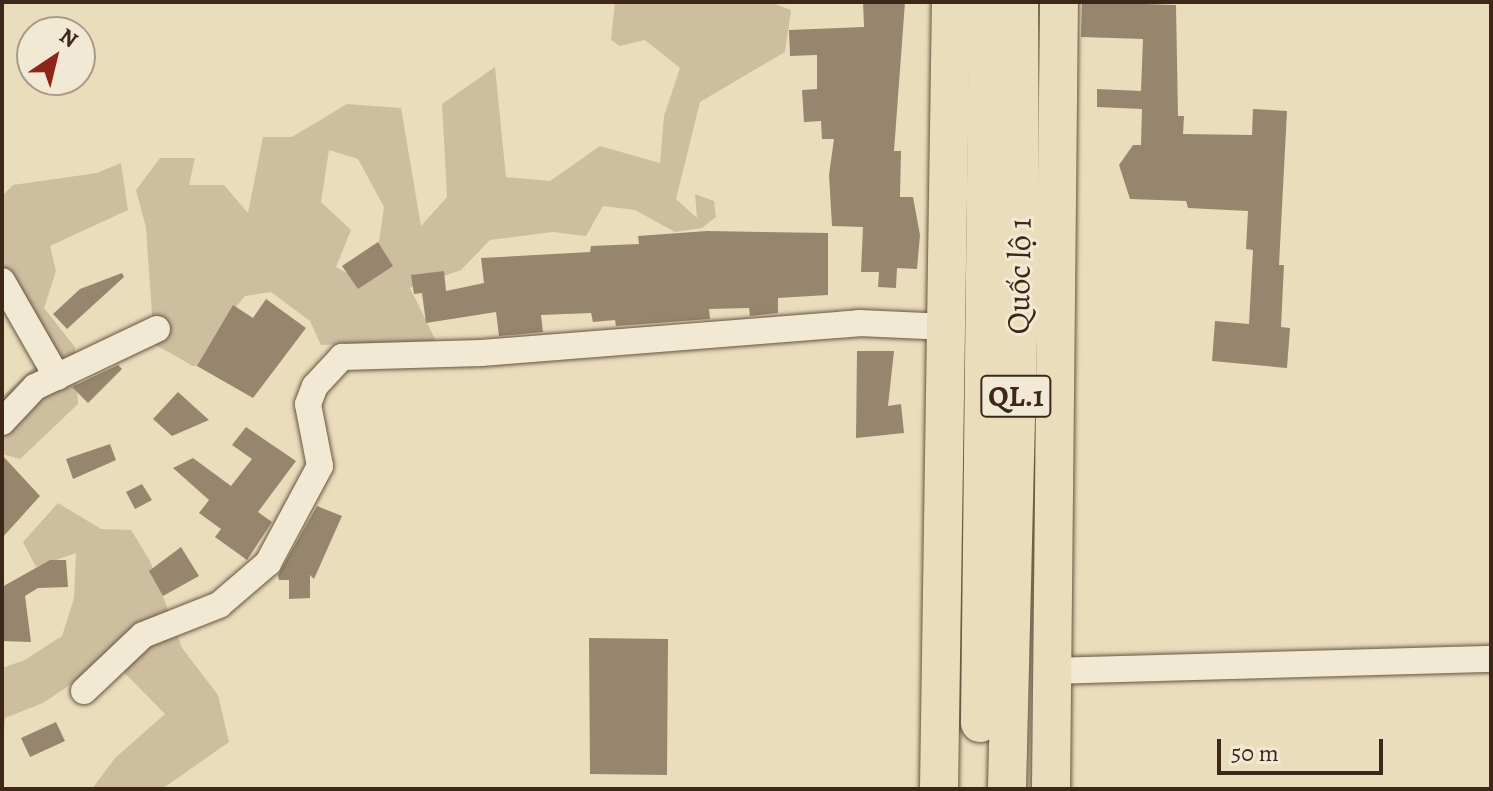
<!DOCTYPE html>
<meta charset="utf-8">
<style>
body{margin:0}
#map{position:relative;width:1493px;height:791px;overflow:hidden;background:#eaddbc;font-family:Alegreya,serif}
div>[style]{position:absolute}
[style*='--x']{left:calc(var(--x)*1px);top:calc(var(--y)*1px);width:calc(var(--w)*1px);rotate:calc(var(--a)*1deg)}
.green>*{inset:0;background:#cdbea0}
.building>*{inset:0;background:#97866d}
.roads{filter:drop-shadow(0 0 2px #695441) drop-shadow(0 0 2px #695441)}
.minor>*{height:26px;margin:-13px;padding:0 13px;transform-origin:13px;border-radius:13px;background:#f1e9d3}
.highway>*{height:38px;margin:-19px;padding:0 19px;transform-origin:19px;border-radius:19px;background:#eaddbc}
span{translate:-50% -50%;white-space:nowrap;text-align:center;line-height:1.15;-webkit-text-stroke:6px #f1e9d3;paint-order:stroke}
.shield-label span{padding:2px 6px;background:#f1e9d3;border:2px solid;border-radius:6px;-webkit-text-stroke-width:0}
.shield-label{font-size:30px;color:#3e2718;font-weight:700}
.street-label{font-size:32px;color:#3e2718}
.frame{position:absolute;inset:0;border:4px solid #3e2718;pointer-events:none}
.north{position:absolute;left:16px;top:16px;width:80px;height:80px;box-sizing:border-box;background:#f1e9d3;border:2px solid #a99b88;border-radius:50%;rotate:35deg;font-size:22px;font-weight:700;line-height:32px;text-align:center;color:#3e2718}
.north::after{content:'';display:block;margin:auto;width:28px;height:36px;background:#8f2418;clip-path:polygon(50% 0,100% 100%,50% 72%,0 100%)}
.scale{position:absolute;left:1217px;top:739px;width:166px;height:36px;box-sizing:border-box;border:4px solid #3e2718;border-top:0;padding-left:10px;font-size:24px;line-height:28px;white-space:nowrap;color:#3e2718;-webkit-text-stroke:6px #f1e9d3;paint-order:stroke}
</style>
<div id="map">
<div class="green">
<i style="clip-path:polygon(evenodd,615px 2px,770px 2px,791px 10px,785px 52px,700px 102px,676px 199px,697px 218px,695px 194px,714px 201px,716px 217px,702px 228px,675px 232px,635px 210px,603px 206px,586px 236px,553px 232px,490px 240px,461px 270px,410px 288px,436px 341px,321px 345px,310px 321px,271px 292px,245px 296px,222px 324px,217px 365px,193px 366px,154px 344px,146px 228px,136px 190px,160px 158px,195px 158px,189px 185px,224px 185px,248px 213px,263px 137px,292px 137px,347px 104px,401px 108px,421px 226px,447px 197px,442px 104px,495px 67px,506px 177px,550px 181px,600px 146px,660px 163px,664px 116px,680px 68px,645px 40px,620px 46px,611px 40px,615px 2px,329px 150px,358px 159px,384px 207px,378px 248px,359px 280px,336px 267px,351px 230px,321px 202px,329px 150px)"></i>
<i style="clip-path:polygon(121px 163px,128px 210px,50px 246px,56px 271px,44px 308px,75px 347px,78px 404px,20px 459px,2px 454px,2px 397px,45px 357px,2px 309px,2px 196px,13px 185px,97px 173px)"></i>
<i style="clip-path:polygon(58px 503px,101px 529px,131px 530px,150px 561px,182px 648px,218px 695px,229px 742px,162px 789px,92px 789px,115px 758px,165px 714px,110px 658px,43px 703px,5px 718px,2px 760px,2px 668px,25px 660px,62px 636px,74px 598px,76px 553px,36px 567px,23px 542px)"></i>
</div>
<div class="building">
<i style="clip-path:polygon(863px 2px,905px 2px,894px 151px,901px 151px,900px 197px,913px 197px,920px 235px,917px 269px,897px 268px,896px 288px,878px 287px,879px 272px,861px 272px,863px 227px,832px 226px,829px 175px,834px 139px,822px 139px,821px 121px,804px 122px,802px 90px,817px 89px,817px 55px,790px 56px,789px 30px,864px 27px)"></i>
<i style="clip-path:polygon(1082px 2px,1176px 5px,1178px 116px,1184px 116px,1183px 134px,1252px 135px,1253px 109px,1287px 111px,1279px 265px,1284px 265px,1281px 327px,1290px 328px,1287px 368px,1212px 361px,1215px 321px,1249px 324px,1253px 250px,1246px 249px,1248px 211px,1188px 208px,1186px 201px,1130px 199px,1119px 165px,1133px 145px,1141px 145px,1142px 109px,1097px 107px,1097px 89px,1141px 91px,1143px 39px,1081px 37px)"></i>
<i style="clip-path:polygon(707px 231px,828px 233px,828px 295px,778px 298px,778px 313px,750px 316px,749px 308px,709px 309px,710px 319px,616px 326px,615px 320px,593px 322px,591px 313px,541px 315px,543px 332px,499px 336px,496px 312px,426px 323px,422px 293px,414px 294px,411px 275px,444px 271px,446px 291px,484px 283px,481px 258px,590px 252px,591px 246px,639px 244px,638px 236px)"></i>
<i style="clip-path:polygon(378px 242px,393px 266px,358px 289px,342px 266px)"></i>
<i style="clip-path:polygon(122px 273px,124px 277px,67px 329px,53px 314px,80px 289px)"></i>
<i style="clip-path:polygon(266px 299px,306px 328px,253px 398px,197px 366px,233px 305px,253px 318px)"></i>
<i style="clip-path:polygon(857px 351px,894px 351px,888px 406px,901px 404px,904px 433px,856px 438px)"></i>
<i style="clip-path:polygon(118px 365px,122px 369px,88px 403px,72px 387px)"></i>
<i style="clip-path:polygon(178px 392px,209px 420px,172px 436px,153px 419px)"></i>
<i style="clip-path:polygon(246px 427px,296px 461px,258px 512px,272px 522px,247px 560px,215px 537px,221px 529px,199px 513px,209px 500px,173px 468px,193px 458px,231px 486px,252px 459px,232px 445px)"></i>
<i style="clip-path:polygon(110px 444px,116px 460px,73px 479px,66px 459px)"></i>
<i style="clip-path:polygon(2px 455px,40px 496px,2px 538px)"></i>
<i style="clip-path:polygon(142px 484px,152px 500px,135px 509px,126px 492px)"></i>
<i style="clip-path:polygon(317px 506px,342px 516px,314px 579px,310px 575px,310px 598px,289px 599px,289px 580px,279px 580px,278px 575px)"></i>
<i style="clip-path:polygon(181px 547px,199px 576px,163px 596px,149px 571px)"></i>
<i style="clip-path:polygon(50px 560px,66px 560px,68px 587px,38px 588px,25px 596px,31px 642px,2px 641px,2px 587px)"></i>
<i style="clip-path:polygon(589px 638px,668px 639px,667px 775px,590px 774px)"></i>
<i style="clip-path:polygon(56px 722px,65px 741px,30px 757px,21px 738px)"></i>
</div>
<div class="roads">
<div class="minor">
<i style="--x:2;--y:281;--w:111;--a:60.2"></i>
<i style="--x:2;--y:422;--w:48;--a:-46.7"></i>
<i style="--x:35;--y:387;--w:135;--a:-25.4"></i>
<i style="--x:1053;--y:671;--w:438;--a:-1.6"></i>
<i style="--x:84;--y:691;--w:81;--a:-43.5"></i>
<i style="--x:143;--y:635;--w:82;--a:-21.5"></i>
<i style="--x:219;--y:605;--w:65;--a:-40.6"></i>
<i style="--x:268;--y:563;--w:110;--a:-61.8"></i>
<i style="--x:320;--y:466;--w:63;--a:-101"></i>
<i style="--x:308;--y:404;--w:19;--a:-69"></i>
<i style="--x:315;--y:386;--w:40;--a:-47"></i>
<i style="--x:342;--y:357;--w:139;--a:-1.6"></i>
<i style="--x:481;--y:353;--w:379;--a:-4.5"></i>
<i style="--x:859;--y:323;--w:89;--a:2.6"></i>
</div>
<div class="highway">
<i style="--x:980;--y:723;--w:721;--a:-89.36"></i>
<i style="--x:939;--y:789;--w:787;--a:-89.13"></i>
<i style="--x:1007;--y:789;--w:535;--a:-88.61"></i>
<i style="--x:1020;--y:254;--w:252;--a:-90.2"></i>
<i style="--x:1051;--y:789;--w:787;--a:-89.42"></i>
</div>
</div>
<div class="shield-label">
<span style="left:1016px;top:396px">QL.1</span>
</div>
<div class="street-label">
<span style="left:1019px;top:276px;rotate:-89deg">Quốc lộ 1</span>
</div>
<div class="frame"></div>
<div class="north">N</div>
<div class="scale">50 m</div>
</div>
